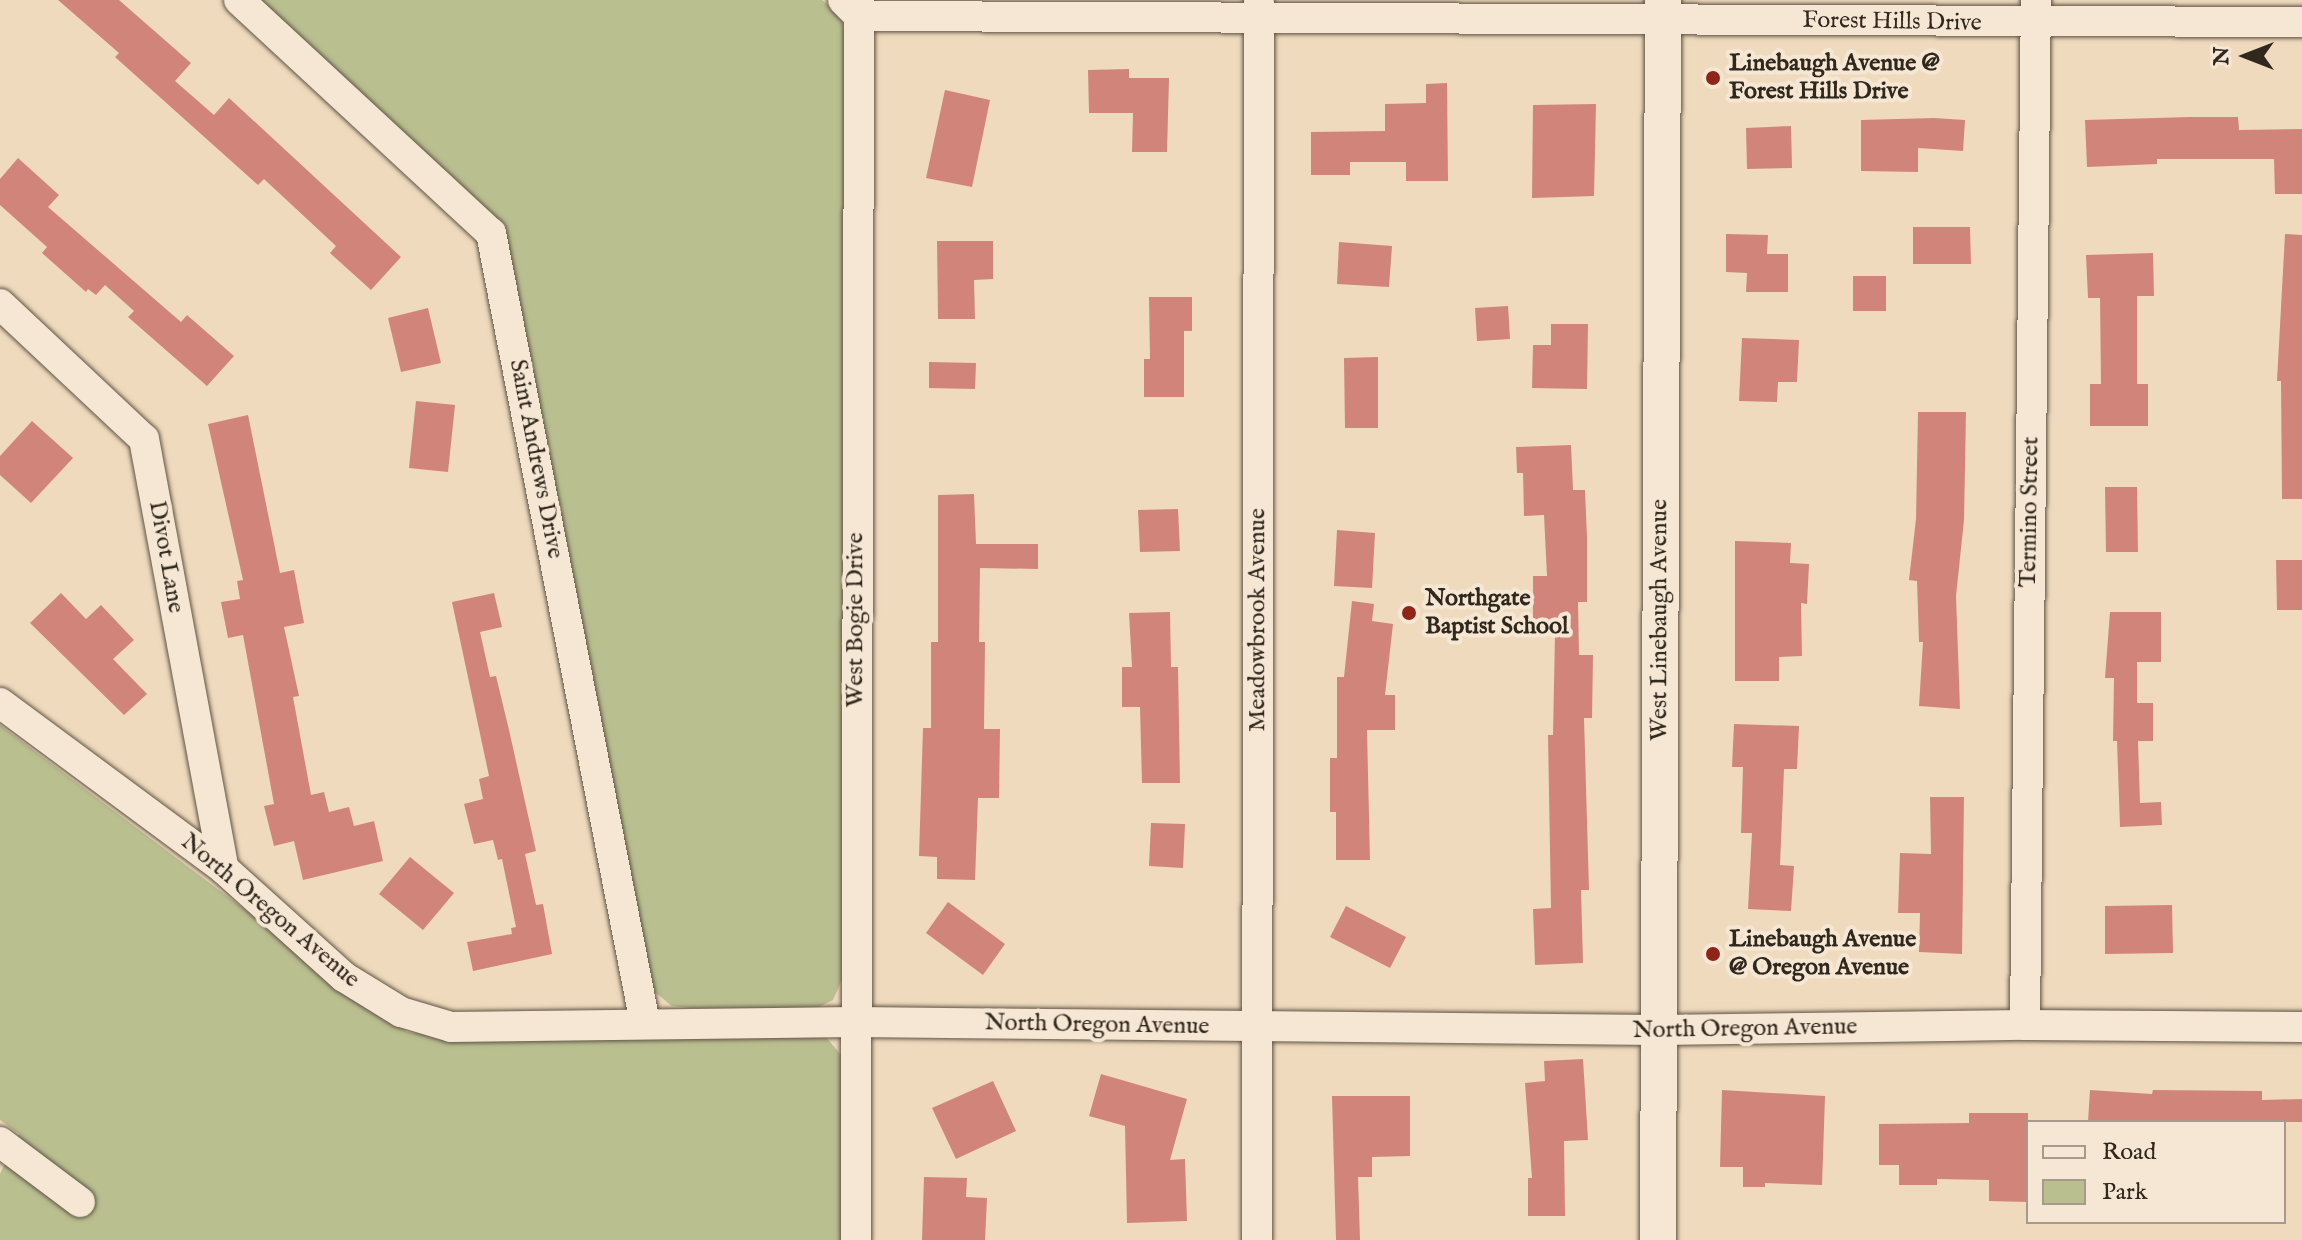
<!DOCTYPE html>
<style>
body{margin:0}
#map{position:relative;width:2302px;height:1240px;overflow:hidden;background:#efdabd;font-family:"IM FELL English",serif}
div>[style]{position:absolute}
[style*='--x']{left:calc(var(--x)*1px);top:calc(var(--y)*1px);width:calc(var(--w)*1px);rotate:calc(var(--a)*1deg)}
.green>*{inset:0;background:#babf90}
.building>*{inset:0;background:#d1857a}
.roads{filter:drop-shadow(0 0 2px #605445) drop-shadow(0 0 2px #605445)}
.minor>*{height:30px;margin:-15px;padding:0 15px;transform-origin:15px;border-radius:15px;background:#f5e7d4}
.tertiary>*{height:36px;margin:-18px;padding:0 18px;transform-origin:18px;border-radius:18px;background:#f5e7d4}
.dots>*{width:22px;height:22px;translate:-50% -50%;box-sizing:border-box;border:4px solid #f5e7d4;border-radius:50%}
span{translate:-50% -50%;white-space:nowrap;text-align:center;line-height:1.15;-webkit-text-stroke:8px #f5e7d4;paint-order:stroke}
.street-label{font-size:24px;color:#30271d}
.poi-label{font-size:24px;color:#30271d;font-weight:700}
.left{translate:0 -50%;text-align:left}
.legend{position:absolute;left:2026px;top:1120px;width:260px;height:104px;box-sizing:border-box;background:#f5e7d4;border:2px solid #a69a8b;margin:0;padding:10px 14px;list-style:none;font-size:24px;color:#30271d}
.legend li{display:flex;align-items:center;gap:16px;height:40px}
.legend b{width:40px;border:2px solid #a69a8b}
.north{position:absolute;left:2206px;top:16px;width:80px;height:80px;-webkit-text-stroke:6px #f5e7d4;paint-order:stroke;rotate:270deg;font-size:22px;font-weight:700;line-height:32px;text-align:center;color:#30271d}
.north::after{content:'';display:block;margin:auto;width:28px;height:36px;background:#30271d;clip-path:polygon(50% 0,100% 100%,50% 72%,0 100%)}
</style>
<div id="map">
<div class="green">
<i style="clip-path:polygon(259px 0,822px 0,841px 16px,846px 42px,846px 971px,833px 1000px,817px 1008px,690px 1008px,672px 1006px,651px 989px,497px 220px)"></i>
<i style="clip-path:polygon(0 725px,407px 1032px,467px 1040px,825px 1036px,841px 1055px,842px 1240px,0 1240px,0 1174px,19px 1134px,0 1120px)"></i>
</div>
<div class="building">
<i style="clip-path:polygon(58px 0,119px 0,191px 63px,175px 81px,214px 115px,229px 98px,401px 257px,371px 290px,330px 253px,336px 246px,264px 179px,258px 185px,115px 57px,119px 53px)"></i>
<i style="clip-path:polygon(1129px 69px,1129px 78px,1169px 78px,1167px 152px,1132px 152px,1133px 113px,1089px 113px,1088px 70px)"></i>
<i style="clip-path:polygon(1447px 83px,1448px 181px,1406px 181px,1406px 162px,1350px 162px,1350px 175px,1311px 175px,1311px 132px,1385px 131px,1385px 104px,1426px 103px,1426px 84px)"></i>
<i style="clip-path:polygon(945px 90px,990px 100px,972px 187px,926px 178px)"></i>
<i style="clip-path:polygon(1596px 104px,1594px 196px,1532px 198px,1533px 105px)"></i>
<i style="clip-path:polygon(2190px 117px,2238px 117px,2239px 130px,2302px 129px,2302px 194px,2275px 194px,2274px 159px,2157px 159px,2157px 164px,2087px 167px,2085px 120px)"></i>
<i style="clip-path:polygon(1934px 118px,1965px 120px,1963px 151px,1918px 148px,1918px 172px,1861px 171px,1861px 120px)"></i>
<i style="clip-path:polygon(1791px 126px,1792px 168px,1747px 169px,1746px 128px)"></i>
<i style="clip-path:polygon(18px 158px,59px 195px,48px 207px,181px 322px,187px 315px,234px 356px,207px 386px,128px 317px,134px 311px,105px 285px,96px 295px,88px 289px,86px 292px,42px 253px,47px 247px,0 205px,0 179px)"></i>
<i style="clip-path:polygon(1913px 227px,1970px 227px,1971px 264px,1913px 264px)"></i>
<i style="clip-path:polygon(1726px 234px,1768px 235px,1767px 254px,1788px 254px,1788px 292px,1746px 292px,1747px 273px,1726px 272px)"></i>
<i style="clip-path:polygon(2285px 234px,2302px 235px,2302px 499px,2282px 499px,2281px 381px,2277px 381px)"></i>
<i style="clip-path:polygon(937px 241px,993px 241px,993px 279px,974px 280px,975px 319px,938px 319px)"></i>
<i style="clip-path:polygon(1339px 242px,1392px 246px,1389px 287px,1337px 284px)"></i>
<i style="clip-path:polygon(2153px 253px,2154px 296px,2137px 296px,2137px 384px,2148px 384px,2148px 426px,2090px 426px,2090px 384px,2101px 384px,2100px 298px,2088px 298px,2086px 255px)"></i>
<i style="clip-path:polygon(1853px 276px,1886px 276px,1886px 311px,1853px 311px)"></i>
<i style="clip-path:polygon(1149px 297px,1192px 297px,1192px 331px,1184px 331px,1184px 397px,1144px 397px,1144px 359px,1150px 359px)"></i>
<i style="clip-path:polygon(1508px 306px,1510px 339px,1477px 341px,1475px 308px)"></i>
<i style="clip-path:polygon(428px 308px,441px 363px,401px 372px,388px 318px)"></i>
<i style="clip-path:polygon(1551px 324px,1588px 324px,1587px 389px,1532px 388px,1533px 345px,1551px 345px)"></i>
<i style="clip-path:polygon(1742px 338px,1799px 340px,1797px 382px,1778px 382px,1777px 402px,1739px 401px)"></i>
<i style="clip-path:polygon(1378px 357px,1378px 428px,1345px 428px,1344px 358px)"></i>
<i style="clip-path:polygon(929px 362px,976px 363px,975px 389px,929px 388px)"></i>
<i style="clip-path:polygon(416px 401px,455px 405px,448px 472px,409px 468px)"></i>
<i style="clip-path:polygon(1918px 412px,1966px 412px,1964px 520px,1956px 596px,1960px 709px,1919px 706px,1923px 642px,1919px 642px,1917px 581px,1909px 580px,1916px 519px)"></i>
<i style="clip-path:polygon(248px 415px,280px 573px,294px 570px,304px 623px,284px 627px,299px 696px,293px 697px,311px 795px,324px 792px,329px 812px,349px 807px,354px 826px,374px 821px,383px 861px,303px 880px,294px 841px,274px 846px,264px 806px,274px 804px,243px 635px,228px 638px,221px 602px,240px 599px,237px 581px,243px 580px,208px 424px)"></i>
<i style="clip-path:polygon(32px 421px,73px 458px,31px 503px,0 475px,0 456px)"></i>
<i style="clip-path:polygon(1571px 445px,1573px 490px,1585px 490px,1587px 537px,1587px 602px,1578px 602px,1579px 655px,1593px 655px,1592px 718px,1584px 718px,1589px 890px,1581px 890px,1583px 963px,1535px 965px,1533px 909px,1551px 908px,1548px 735px,1553px 735px,1555px 634px,1552px 625px,1533px 622px,1533px 576px,1547px 576px,1544px 515px,1524px 516px,1523px 473px,1517px 473px,1516px 447px)"></i>
<i style="clip-path:polygon(2105px 487px,2137px 487px,2138px 552px,2106px 552px)"></i>
<i style="clip-path:polygon(974px 494px,976px 544px,1038px 544px,1038px 569px,980px 568px,979px 642px,985px 642px,984px 729px,1000px 729px,999px 798px,978px 798px,975px 880px,937px 879px,937px 857px,919px 856px,923px 728px,931px 728px,931px 642px,938px 642px,938px 495px)"></i>
<i style="clip-path:polygon(1178px 509px,1180px 551px,1140px 552px,1138px 510px)"></i>
<i style="clip-path:polygon(1337px 530px,1375px 533px,1372px 588px,1334px 586px)"></i>
<i style="clip-path:polygon(1735px 541px,1791px 543px,1790px 563px,1809px 564px,1807px 604px,1801px 603px,1802px 656px,1779px 657px,1779px 681px,1735px 681px)"></i>
<i style="clip-path:polygon(2276px 560px,2302px 560px,2302px 610px,2277px 610px)"></i>
<i style="clip-path:polygon(61px 593px,86px 619px,101px 605px,134px 640px,113px 659px,147px 694px,124px 715px,30px 623px)"></i>
<i style="clip-path:polygon(494px 593px,502px 627px,480px 632px,490px 677px,496px 676px,509px 730px,536px 851px,525px 854px,536px 905px,543px 904px,552px 954px,473px 971px,467px 942px,512px 934px,511px 928px,516px 927px,502px 859px,498px 860px,493px 840px,474px 844px,464px 804px,483px 799px,479px 779px,489px 776px,452px 602px)"></i>
<i style="clip-path:polygon(1352px 601px,1374px 604px,1372px 621px,1393px 624px,1385px 695px,1395px 695px,1395px 730px,1367px 730px,1370px 860px,1336px 860px,1336px 812px,1330px 812px,1330px 758px,1337px 758px,1337px 677px,1344px 677px)"></i>
<i style="clip-path:polygon(1170px 612px,1171px 667px,1178px 667px,1180px 783px,1142px 783px,1140px 707px,1122px 707px,1122px 667px,1132px 667px,1129px 613px)"></i>
<i style="clip-path:polygon(2110px 612px,2161px 612px,2161px 662px,2137px 662px,2137px 703px,2153px 703px,2153px 741px,2138px 741px,2140px 803px,2161px 802px,2162px 825px,2120px 827px,2117px 741px,2113px 741px,2114px 678px,2105px 678px)"></i>
<i style="clip-path:polygon(1734px 724px,1799px 726px,1797px 769px,1784px 769px,1780px 865px,1794px 866px,1791px 911px,1748px 909px,1752px 833px,1741px 833px,1743px 767px,1732px 767px)"></i>
<i style="clip-path:polygon(1930px 797px,1964px 797px,1962px 954px,1919px 952px,1920px 913px,1898px 913px,1900px 853px,1931px 854px)"></i>
<i style="clip-path:polygon(1151px 823px,1185px 824px,1183px 868px,1149px 866px)"></i>
<i style="clip-path:polygon(410px 857px,454px 893px,423px 930px,379px 894px)"></i>
<i style="clip-path:polygon(948px 902px,1005px 944px,983px 975px,926px 933px)"></i>
<i style="clip-path:polygon(2172px 905px,2173px 953px,2105px 954px,2105px 906px)"></i>
<i style="clip-path:polygon(1346px 906px,1406px 937px,1390px 968px,1330px 937px)"></i>
<i style="clip-path:polygon(1583px 1059px,1588px 1140px,1564px 1141px,1565px 1216px,1528px 1216px,1528px 1178px,1532px 1178px,1525px 1083px,1545px 1081px,1544px 1061px)"></i>
<i style="clip-path:polygon(1101px 1074px,1187px 1099px,1170px 1160px,1185px 1159px,1187px 1221px,1127px 1223px,1125px 1126px,1089px 1116px)"></i>
<i style="clip-path:polygon(993px 1081px,1016px 1131px,956px 1159px,932px 1108px)"></i>
<i style="clip-path:polygon(1722px 1090px,1825px 1096px,1822px 1185px,1765px 1183px,1765px 1187px,1743px 1187px,1743px 1167px,1720px 1167px)"></i>
<i style="clip-path:polygon(2090px 1090px,2152px 1094px,2153px 1090px,2262px 1091px,2262px 1100px,2302px 1099px,2302px 1122px,2088px 1122px)"></i>
<i style="clip-path:polygon(1332px 1096px,1410px 1096px,1410px 1156px,1372px 1157px,1372px 1177px,1358px 1177px,1360px 1240px,1336px 1240px)"></i>
<i style="clip-path:polygon(1969px 1113px,2028px 1113px,2028px 1202px,1989px 1201px,1989px 1180px,1937px 1179px,1937px 1185px,1899px 1185px,1899px 1165px,1879px 1165px,1879px 1124px,1969px 1123px)"></i>
<i style="clip-path:polygon(924px 1177px,967px 1178px,966px 1197px,987px 1198px,985px 1240px,922px 1240px)"></i>
</div>
<div class="roads">
<div class="minor">
<i style="--x:239;--y:0;--w:343;--a:42.8"></i>
<i style="--x:491;--y:233;--w:805;--a:78.97"></i>
<i style="--x:843;--y:0;--w:23;--a:45"></i>
<i style="--x:859;--y:16;--w:1443;--a:0.24"></i>
<i style="--x:0;--y:304;--w:197;--a:43.2"></i>
<i style="--x:144;--y:439;--w:437;--a:79.5"></i>
<i style="--x:0;--y:703;--w:279;--a:36.5"></i>
<i style="--x:224;--y:869;--w:161;--a:42"></i>
<i style="--x:344;--y:977;--w:67;--a:31.6"></i>
<i style="--x:401;--y:1012;--w:52;--a:16.7"></i>
<i style="--x:451;--y:1027;--w:404;--a:-0.7"></i>
<i style="--x:855;--y:1022;--w:803;--a:0.57"></i>
<i style="--x:1658;--y:1030;--w:367;--a:-0.8"></i>
<i style="--x:2025;--y:1025;--w:277;--a:0.4"></i>
<i style="--x:2025;--y:1025;--w:1025;--a:-89.39"></i>
<i style="--x:0;--y:1142;--w:100;--a:36.9"></i>
<i style="--x:856;--y:1240;--w:1240;--a:-89.86"></i>
<i style="--x:1257;--y:1240;--w:1238;--a:-89.91"></i>
</div>
<div class="tertiary">
<i style="--x:1658;--y:1240;--w:1240;--a:-89.77"></i>
</div>
</div>
<div class="dots">
<i style="left:1713px;top:78px;background:#8f2418"></i>
<i style="left:1409px;top:613px;background:#8f2418"></i>
<i style="left:1713px;top:954px;background:#8f2418"></i>
</div>
<div class="street-label">
<span style="left:1892px;top:22px;rotate:1deg">Forest Hills Drive</span>
<span style="left:536px;top:459px;rotate:79deg">Saint Andrews Drive</span>
<span style="left:2030px;top:512px;rotate:-89deg">Termino Street</span>
<span style="left:166px;top:557px;rotate:80deg">Divot Lane</span>
<span style="left:856px;top:620px;rotate:-90deg">West Bogie Drive</span>
<span style="left:1258px;top:620px;rotate:-90deg">Meadowbrook Avenue</span>
<span style="left:1660px;top:620px;rotate:-90deg">West Linebaugh Avenue</span>
<span style="left:270px;top:911px;rotate:40deg">North Oregon Avenue</span>
<span style="left:1097px;top:1025px;rotate:1deg">North Oregon Avenue</span>
<span style="left:1745px;top:1029px;rotate:-1deg">North Oregon Avenue</span>
</div>
<div class="poi-label">
<span class="left" style="left:1729px;top:78px">Linebaugh Avenue @<br>Forest Hills Drive</span>
<span class="left" style="left:1425px;top:613px">Northgate<br>Baptist School</span>
<span class="left" style="left:1729px;top:954px">Linebaugh Avenue<br>@ Oregon Avenue</span>
</div>
<ul class="legend">
<li><b style="height:10px;background:#f5e7d4"></b>Road</li>
<li><b style="height:22px;background:#babf90"></b>Park</li>
</ul>
<div class="north">N</div>
</div>
